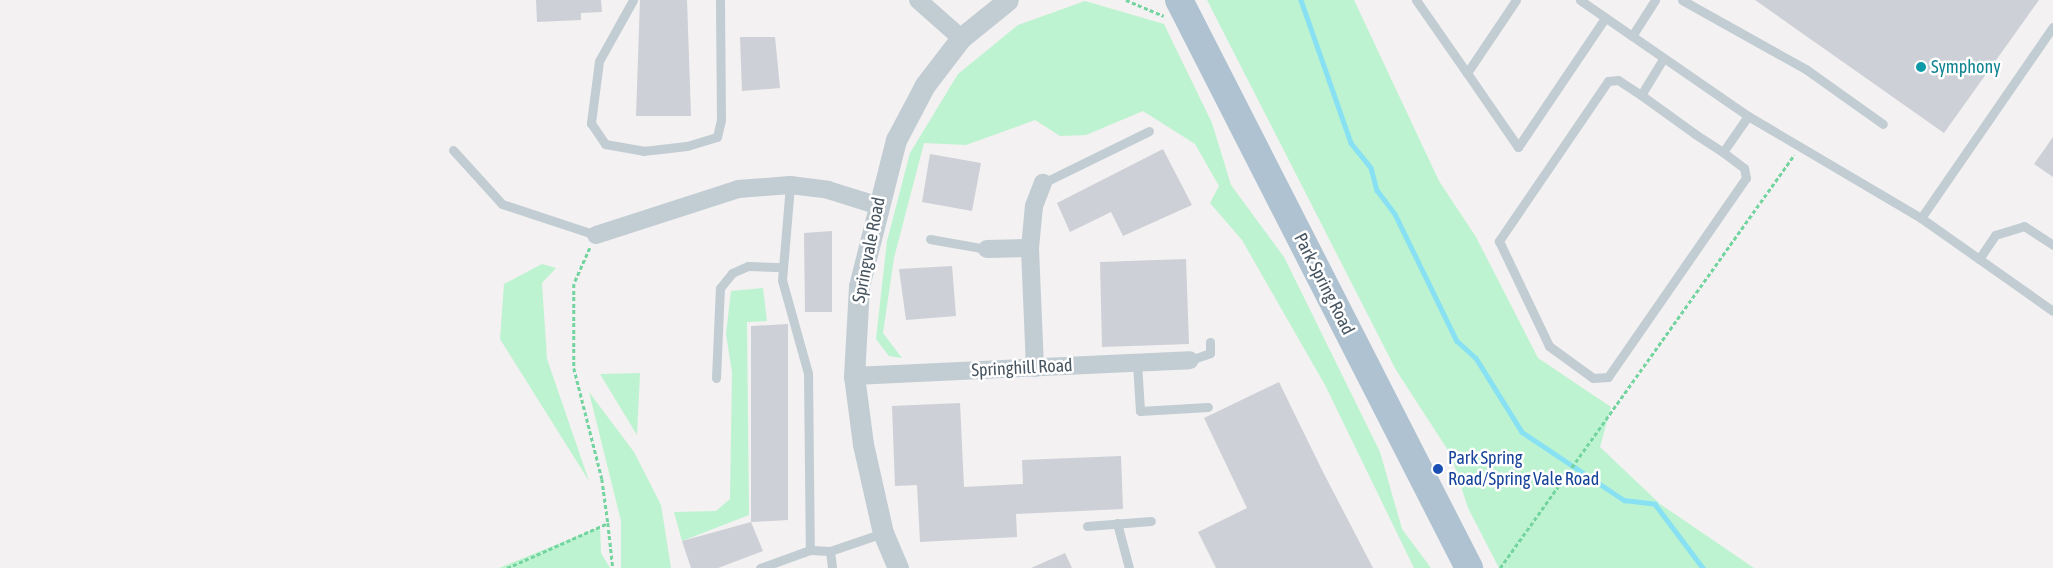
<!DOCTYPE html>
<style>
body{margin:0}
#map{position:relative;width:2053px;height:568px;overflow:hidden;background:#f3f1f1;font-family:"Asap Condensed",sans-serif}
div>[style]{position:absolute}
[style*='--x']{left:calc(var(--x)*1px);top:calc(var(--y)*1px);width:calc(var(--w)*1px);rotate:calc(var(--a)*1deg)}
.green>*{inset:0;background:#bdf3d0}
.stream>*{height:4.5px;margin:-2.25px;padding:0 2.25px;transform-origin:2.25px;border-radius:2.25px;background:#88e1f3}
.building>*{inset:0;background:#cdd0d6}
.path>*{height:2.5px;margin-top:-1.25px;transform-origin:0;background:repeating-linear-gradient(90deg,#73d49f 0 4px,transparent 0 6.5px)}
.service>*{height:9px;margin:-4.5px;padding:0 4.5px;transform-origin:4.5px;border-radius:4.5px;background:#c1ccd3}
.minor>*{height:18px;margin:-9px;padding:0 9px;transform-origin:9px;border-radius:9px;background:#c1ccd3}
.tertiary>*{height:21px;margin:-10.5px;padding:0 10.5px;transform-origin:10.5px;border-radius:10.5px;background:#c1ccd3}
.primary>*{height:28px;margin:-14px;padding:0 14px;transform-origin:14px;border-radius:14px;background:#afc2d1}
.dots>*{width:14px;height:14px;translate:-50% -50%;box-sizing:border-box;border:2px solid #fff;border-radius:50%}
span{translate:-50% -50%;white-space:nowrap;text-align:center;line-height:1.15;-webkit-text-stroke:5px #fff;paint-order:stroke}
.culture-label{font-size:18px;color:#0d838f}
.left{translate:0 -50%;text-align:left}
.street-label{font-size:18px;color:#475560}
.transit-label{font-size:18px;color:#164399}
</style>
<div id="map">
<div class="green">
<i style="clip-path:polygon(1207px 0,1354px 0,1439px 181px,1476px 237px,1538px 358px,1611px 407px,1600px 447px,1660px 504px,1754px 568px,1499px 568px,1468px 508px,1451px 455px,1396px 370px)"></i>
<i style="clip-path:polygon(1085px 1px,1164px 24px,1212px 123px,1231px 185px,1284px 257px,1380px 452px,1402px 529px,1431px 568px,1414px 568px,1325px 385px,1242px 240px,1210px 203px,1219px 186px,1195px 144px,1143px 111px,1086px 135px,1060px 136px,1035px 120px,966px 145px,924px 143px,894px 258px,883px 333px,902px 358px,889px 356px,876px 339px,887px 241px,910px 153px,958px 74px,1018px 25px)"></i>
<i style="clip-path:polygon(542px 264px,556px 268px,542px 283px,547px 359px,589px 481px,500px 339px,504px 284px)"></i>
<i style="clip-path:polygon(763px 288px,767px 321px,747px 322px,749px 515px,682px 541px,674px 512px,716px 511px,730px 499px,732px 372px,726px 334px,731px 291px)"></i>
<i style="clip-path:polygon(640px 373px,637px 435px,600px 374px)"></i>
<i style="clip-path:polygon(589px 392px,634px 452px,661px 505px,671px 568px,621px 568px,621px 521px)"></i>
<i style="clip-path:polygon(600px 527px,601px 553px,610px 568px,499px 568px)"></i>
</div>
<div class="stream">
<i style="--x:1301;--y:0;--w:151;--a:70.7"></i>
<i style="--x:1351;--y:143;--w:32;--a:51"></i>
<i style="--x:1371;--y:168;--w:23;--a:75"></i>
<i style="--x:1377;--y:190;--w:30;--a:53"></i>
<i style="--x:1395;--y:214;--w:141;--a:64"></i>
<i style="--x:1457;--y:341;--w:25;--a:42"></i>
<i style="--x:1476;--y:358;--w:87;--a:58.1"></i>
<i style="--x:1522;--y:432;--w:123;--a:33.7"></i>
<i style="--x:1624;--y:500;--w:31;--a:7"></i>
<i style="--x:1655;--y:504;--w:80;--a:53.1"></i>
</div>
<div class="building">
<i style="clip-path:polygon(536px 0,601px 0,602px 12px,581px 13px,581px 20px,537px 22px)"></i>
<i style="clip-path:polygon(640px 0,687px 0,691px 116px,636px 116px)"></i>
<i style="clip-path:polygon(1755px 0,2039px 0,1944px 133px)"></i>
<i style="clip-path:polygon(740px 37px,775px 37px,780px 88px,742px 91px)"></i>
<i style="clip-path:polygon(2053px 137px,2053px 177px,2034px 164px)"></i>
<i style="clip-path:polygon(1163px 149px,1192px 205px,1123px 236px,1111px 212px,1070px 232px,1057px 203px)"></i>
<i style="clip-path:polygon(930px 154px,981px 163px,972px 211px,922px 202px)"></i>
<i style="clip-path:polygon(832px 231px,832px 312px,805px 312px,804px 233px)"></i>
<i style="clip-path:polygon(1186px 259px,1189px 344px,1102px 347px,1100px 262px)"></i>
<i style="clip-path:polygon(952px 266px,956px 316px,906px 320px,899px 269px)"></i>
<i style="clip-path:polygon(788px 324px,788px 520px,751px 522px,751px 326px)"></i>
<i style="clip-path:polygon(1279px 382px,1322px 470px,1373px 568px,1216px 568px,1198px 532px,1247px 508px,1204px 418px)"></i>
<i style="clip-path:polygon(960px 403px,964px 487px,1023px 484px,1022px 460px,1121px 456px,1123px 509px,1016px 514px,1017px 537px,920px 542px,917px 485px,895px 486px,892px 406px)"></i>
<i style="clip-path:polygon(751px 522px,763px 551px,718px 568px,691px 568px,682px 541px)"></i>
<i style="clip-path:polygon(1065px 553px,1072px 568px,1031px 568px)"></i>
</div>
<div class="path">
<i style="--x:1126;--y:0;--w:41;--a:22.8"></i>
<i style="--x:590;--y:248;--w:39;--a:114"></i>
<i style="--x:574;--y:284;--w:84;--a:90"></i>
<i style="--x:574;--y:368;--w:114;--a:75.8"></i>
<i style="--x:602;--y:479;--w:44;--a:82.2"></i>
<i style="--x:507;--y:568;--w:111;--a:-24"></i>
<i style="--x:608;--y:523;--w:45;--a:83.7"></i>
<i style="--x:1500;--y:568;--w:507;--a:-54.55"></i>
</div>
<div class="service">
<i style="--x:633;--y:0;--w:70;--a:119.1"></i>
<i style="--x:599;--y:61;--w:63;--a:97.4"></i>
<i style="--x:591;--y:123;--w:25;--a:56"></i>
<i style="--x:605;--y:144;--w:39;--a:10"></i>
<i style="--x:643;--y:151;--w:44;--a:-6.5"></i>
<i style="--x:687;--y:146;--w:31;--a:-17"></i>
<i style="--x:717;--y:137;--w:18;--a:-77"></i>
<i style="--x:721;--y:119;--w:119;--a:-90.5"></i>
<i style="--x:1416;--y:0;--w:89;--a:55.1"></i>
<i style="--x:1516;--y:0;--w:88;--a:123.9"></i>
<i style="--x:1467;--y:73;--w:90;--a:55.4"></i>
<i style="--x:1518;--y:147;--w:156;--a:-56"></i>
<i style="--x:1580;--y:0;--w:204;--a:34.6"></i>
<i style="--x:1748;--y:116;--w:201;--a:30.5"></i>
<i style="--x:1921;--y:218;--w:161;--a:35.2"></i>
<i style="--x:1682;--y:0;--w:143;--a:29.2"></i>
<i style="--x:1807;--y:70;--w:93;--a:35.4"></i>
<i style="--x:1632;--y:36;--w:43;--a:-57.4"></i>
<i style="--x:1663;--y:59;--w:42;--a:121.4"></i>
<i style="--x:1641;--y:95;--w:67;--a:35.8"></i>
<i style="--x:1695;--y:134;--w:33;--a:33"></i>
<i style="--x:1723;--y:152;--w:44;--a:-55.2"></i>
<i style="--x:1641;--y:95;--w:27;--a:-147"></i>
<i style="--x:1618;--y:80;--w:10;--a:174"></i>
<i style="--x:1608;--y:81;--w:194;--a:124.3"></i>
<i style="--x:1499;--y:241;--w:116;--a:64.5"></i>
<i style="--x:1549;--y:346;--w:54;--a:36"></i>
<i style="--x:1593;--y:378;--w:15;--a:-4"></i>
<i style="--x:1608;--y:377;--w:242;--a:-55.3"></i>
<i style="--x:1746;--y:178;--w:10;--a:-101"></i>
<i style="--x:1744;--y:168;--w:26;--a:-143"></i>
<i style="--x:453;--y:150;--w:73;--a:47.8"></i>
<i style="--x:502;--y:204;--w:99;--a:18.3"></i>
<i style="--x:1043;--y:183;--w:118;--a:-26.1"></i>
<i style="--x:790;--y:185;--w:95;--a:94.8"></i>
<i style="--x:782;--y:280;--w:97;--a:74.4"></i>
<i style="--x:808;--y:373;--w:177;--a:89.4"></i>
<i style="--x:1921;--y:218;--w:232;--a:-55.4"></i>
<i style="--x:930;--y:239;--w:58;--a:10"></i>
<i style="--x:1979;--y:259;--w:29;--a:-56"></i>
<i style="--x:1995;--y:235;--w:30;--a:-17"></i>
<i style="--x:2024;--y:226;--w:35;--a:33"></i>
<i style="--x:1190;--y:360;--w:21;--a:-19"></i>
<i style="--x:1210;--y:353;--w:11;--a:-90"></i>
<i style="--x:1137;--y:363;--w:48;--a:86.4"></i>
<i style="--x:1140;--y:411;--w:68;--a:-3.4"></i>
<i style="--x:716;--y:378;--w:90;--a:-87.5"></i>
<i style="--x:720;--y:288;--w:19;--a:-51"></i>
<i style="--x:732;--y:273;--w:17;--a:-24"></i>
<i style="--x:748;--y:266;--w:35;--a:2"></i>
<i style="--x:1117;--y:523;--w:47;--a:75.1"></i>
<i style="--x:1087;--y:526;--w:64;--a:-4.5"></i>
<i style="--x:830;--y:551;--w:17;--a:83"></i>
<i style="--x:760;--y:568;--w:53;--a:-19.8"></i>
<i style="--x:810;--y:550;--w:20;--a:3"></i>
<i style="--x:830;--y:551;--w:56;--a:-18.8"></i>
</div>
<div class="minor">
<i style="--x:918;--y:0;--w:57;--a:41.5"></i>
<i style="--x:596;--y:235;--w:149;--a:-17.9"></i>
<i style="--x:738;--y:189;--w:52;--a:-4.4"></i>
<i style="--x:790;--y:185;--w:38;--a:7"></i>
<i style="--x:828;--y:190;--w:50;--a:17.4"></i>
<i style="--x:987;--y:249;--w:43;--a:-1.3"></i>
<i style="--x:1035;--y:368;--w:120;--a:-92.4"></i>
<i style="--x:1030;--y:248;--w:42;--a:-84.6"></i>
<i style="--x:1034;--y:206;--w:25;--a:-69"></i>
<i style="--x:854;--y:376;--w:336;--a:-2.7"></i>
</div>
<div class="tertiary">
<i style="--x:898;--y:568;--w:38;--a:-113"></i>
<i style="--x:883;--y:533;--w:91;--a:-102.7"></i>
<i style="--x:863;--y:444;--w:69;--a:-97.5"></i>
<i style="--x:854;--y:376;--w:90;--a:-86.8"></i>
<i style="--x:859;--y:286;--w:151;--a:-75.8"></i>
<i style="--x:896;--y:140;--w:62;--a:-62.2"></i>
<i style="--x:925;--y:85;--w:59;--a:-52.5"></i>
<i style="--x:961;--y:38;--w:60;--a:-39"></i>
</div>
<div class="primary">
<i style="--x:1179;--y:0;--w:638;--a:62.95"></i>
</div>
<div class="dots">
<i style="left:1921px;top:67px;background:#0f9aa8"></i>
<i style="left:1438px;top:469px;background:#1a4fb4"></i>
</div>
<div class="culture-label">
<span class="left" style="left:1931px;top:67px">Symphony</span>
</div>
<div class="street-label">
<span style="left:869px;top:250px;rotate:-79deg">Springvale Road</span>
<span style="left:1324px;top:284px;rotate:63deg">Park Spring Road</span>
<span style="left:1022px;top:368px;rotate:-3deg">Springhill Road</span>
</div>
<div class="transit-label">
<span class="left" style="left:1448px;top:469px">Park Spring<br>Road/Spring Vale Road</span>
</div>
</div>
